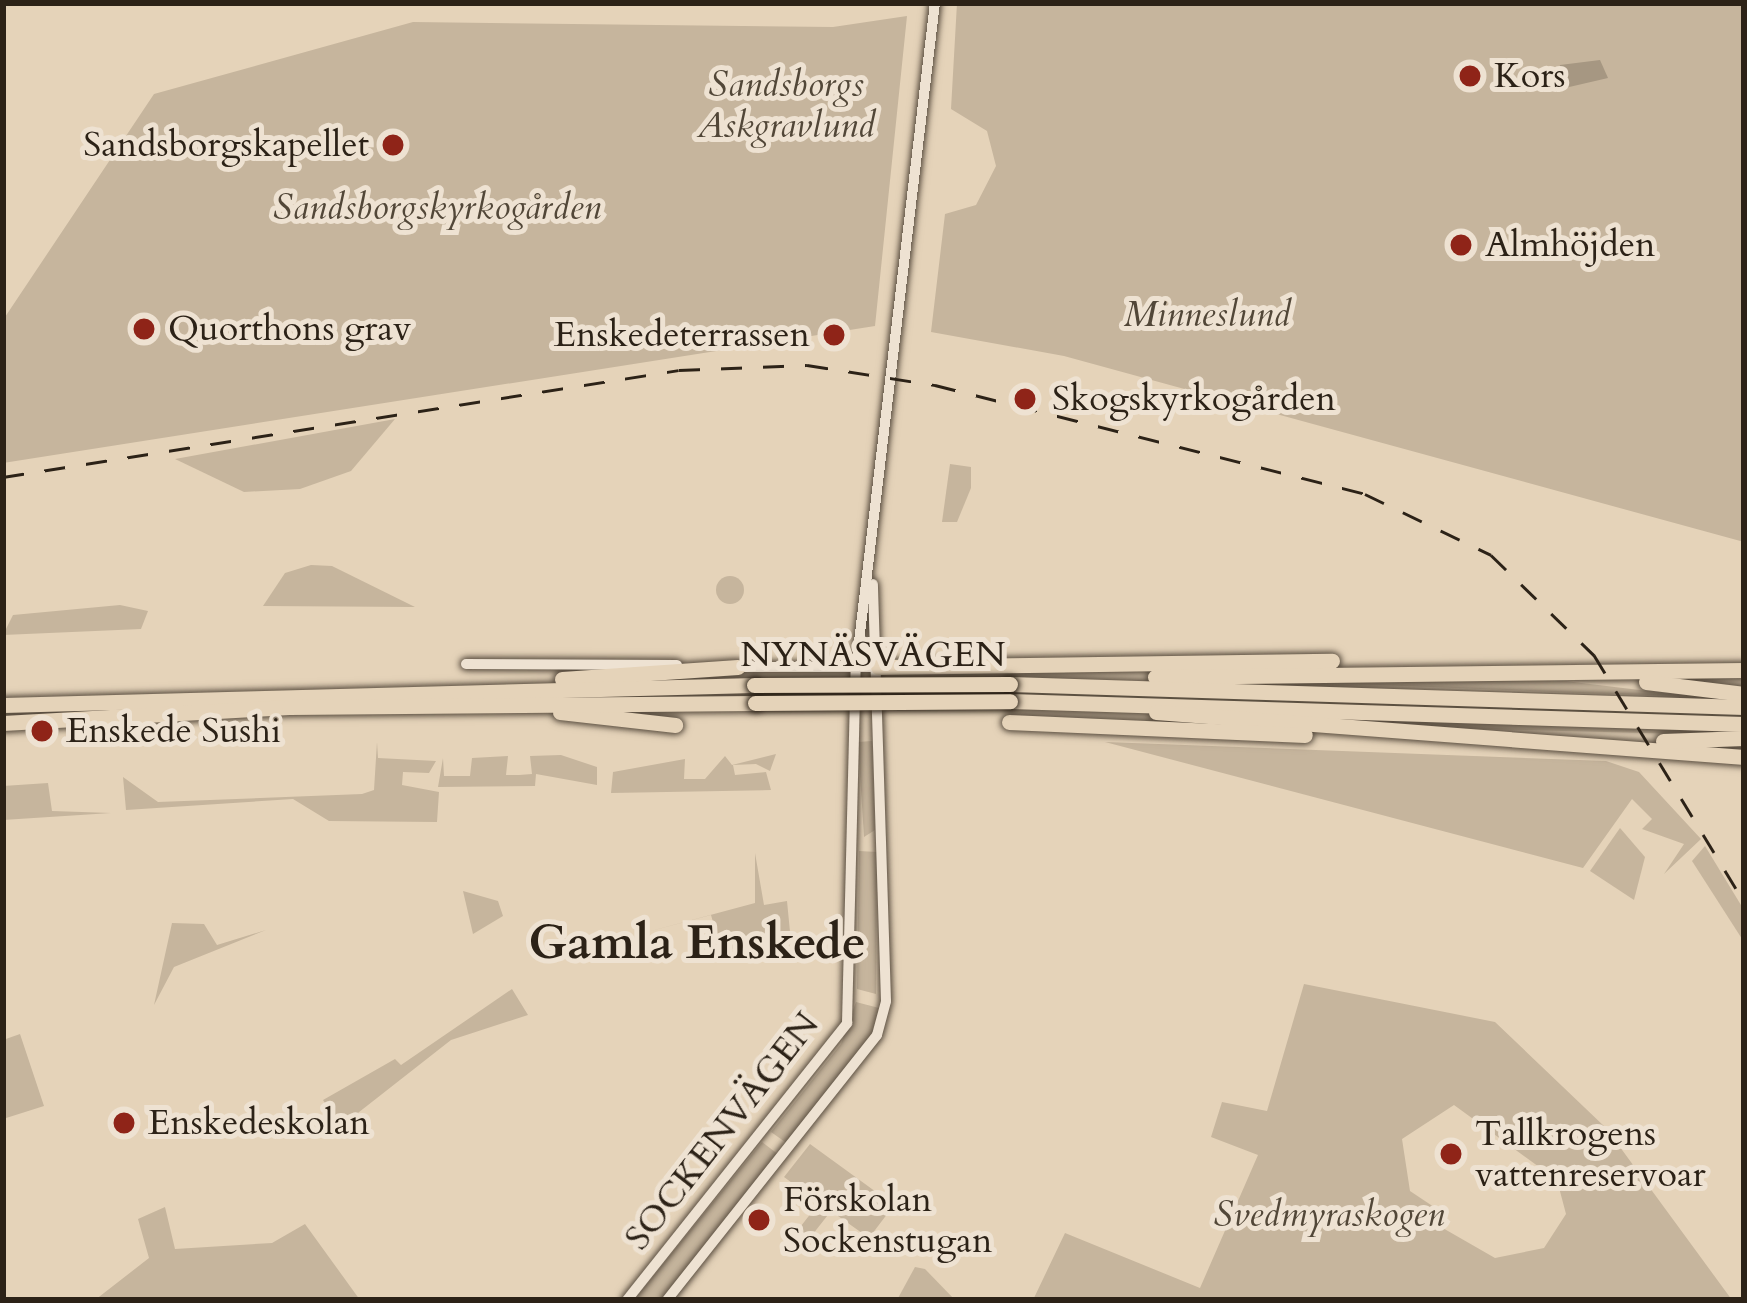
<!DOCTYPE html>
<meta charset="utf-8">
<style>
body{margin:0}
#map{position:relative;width:1747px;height:1303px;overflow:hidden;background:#e5d3b9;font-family:Cardo,serif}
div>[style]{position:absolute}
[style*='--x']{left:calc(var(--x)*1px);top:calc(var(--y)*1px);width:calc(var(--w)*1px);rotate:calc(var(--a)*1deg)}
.green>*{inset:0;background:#c6b59d}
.round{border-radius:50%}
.water>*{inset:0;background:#a69782}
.roads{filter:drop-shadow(0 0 3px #5a4e40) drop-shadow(0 0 3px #5a4e40)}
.minor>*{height:10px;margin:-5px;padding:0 5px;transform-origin:5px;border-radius:5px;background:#eee2d2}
.highway>*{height:15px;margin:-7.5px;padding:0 7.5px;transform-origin:7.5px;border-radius:7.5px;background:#e5d3b9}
.rail>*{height:3px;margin-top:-1.5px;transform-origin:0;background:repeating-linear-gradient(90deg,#2c2217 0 21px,transparent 0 42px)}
.bridges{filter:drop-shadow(0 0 3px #2c2217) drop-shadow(0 0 3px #2c2217)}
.highway-bridge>*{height:15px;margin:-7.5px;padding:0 7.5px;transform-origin:7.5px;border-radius:7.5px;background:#e5d3b9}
.dots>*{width:33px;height:33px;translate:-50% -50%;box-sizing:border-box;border:6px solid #eee2d2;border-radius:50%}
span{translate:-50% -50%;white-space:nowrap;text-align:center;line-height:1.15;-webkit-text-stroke:10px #eee2d2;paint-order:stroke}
.poi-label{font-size:36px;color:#2c2217}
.left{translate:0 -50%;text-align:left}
.right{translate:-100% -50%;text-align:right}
.park-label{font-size:36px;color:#524738;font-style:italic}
.street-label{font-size:36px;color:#2c2217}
.district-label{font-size:48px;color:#2c2217;font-weight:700}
.frame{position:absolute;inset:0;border:6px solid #2c2217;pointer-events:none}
</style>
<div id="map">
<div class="green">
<i style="clip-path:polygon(957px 3px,1744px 3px,1744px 542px,1064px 356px,931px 332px,945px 214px,976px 205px,996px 166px,987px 131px,951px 109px)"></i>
<i style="clip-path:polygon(907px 16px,875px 326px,3px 463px,3px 320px,154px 94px,413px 22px,833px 27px)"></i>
<i style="clip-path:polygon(395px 419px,351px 471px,300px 489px,244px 492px,175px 459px)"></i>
<i style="clip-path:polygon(950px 464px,971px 467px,971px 488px,957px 522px,942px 522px)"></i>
<i style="clip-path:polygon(311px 565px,332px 566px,415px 607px,263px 606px,285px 573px)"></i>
<i class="round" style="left:716px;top:576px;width:28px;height:28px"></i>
<i style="clip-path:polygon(120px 605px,148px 611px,141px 629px,3px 635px,13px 615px)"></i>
<i style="clip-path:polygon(1253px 680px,1565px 681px,1689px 696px,1581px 693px)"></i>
<i style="clip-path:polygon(1340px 718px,1687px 730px,1687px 734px,1358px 726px)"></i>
<i style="clip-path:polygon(872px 741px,875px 830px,864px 837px,858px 742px)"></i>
<i style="clip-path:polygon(377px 742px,378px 758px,436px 761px,429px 773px,403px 772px,402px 785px,439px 792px,437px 822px,329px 821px,293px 799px,126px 810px,123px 777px,158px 802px,362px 794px,374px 790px)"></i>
<i style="clip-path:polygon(1105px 742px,1606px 761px,1639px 772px,1701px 839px,1664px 874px,1684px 844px,1642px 829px,1652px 819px,1632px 799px,1583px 868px)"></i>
<i style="clip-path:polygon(776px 754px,770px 771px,756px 764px,733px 765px,735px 775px,766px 772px,771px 790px,611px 793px,613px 772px,685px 759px,684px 779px,705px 779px,725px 756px,732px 765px)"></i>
<i style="clip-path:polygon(561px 755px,597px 767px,597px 785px,536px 774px,535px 786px,438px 787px,443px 758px,444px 776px,470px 776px,472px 758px,508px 756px,506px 775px,519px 775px,532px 774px,530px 756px)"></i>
<i style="clip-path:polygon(48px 783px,52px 811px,111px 813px,3px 820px,3px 786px)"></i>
<i style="clip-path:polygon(1620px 828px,1645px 857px,1634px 900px,1590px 871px)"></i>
<i style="clip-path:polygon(1705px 846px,1744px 910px,1744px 942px,1692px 861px)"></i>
<i style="clip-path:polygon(859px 851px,877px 852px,876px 994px,857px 989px)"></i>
<i style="clip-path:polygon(755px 853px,764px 905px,787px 901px,791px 942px,721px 950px,711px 915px,632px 936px,755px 903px)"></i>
<i style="clip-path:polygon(463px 891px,498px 901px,503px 916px,473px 934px)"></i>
<i style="clip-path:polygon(172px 923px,204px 924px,217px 945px,266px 930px,174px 967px,154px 1005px)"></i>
<i style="clip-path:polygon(evenodd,1304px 984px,1495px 1022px,1606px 1128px,1732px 1300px,1033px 1300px,1065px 1233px,1200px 1288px,1258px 1155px,1211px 1137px,1222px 1102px,1267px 1111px,1304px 984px,1454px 1105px,1557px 1180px,1566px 1214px,1544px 1248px,1495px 1258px,1434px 1223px,1437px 1209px,1410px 1191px,1402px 1139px,1454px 1105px)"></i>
<i style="clip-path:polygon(512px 989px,528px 1015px,451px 1040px,340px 1127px,323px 1100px,395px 1059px,401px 1065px)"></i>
<i style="clip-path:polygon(856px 1002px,879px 1008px,870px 1040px,788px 1144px,771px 1132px,841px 1044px)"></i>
<i style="clip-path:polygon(20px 1034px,44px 1106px,3px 1119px,3px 1040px)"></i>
<i style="clip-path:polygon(762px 1142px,779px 1155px,661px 1300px,634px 1300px)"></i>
<i style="clip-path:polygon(810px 1144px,894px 1205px,869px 1238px,831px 1211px,802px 1248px,790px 1240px,819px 1203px,784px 1177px)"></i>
<i style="clip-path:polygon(165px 1207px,175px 1249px,272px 1243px,305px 1224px,360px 1300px,95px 1300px,149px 1258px,138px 1219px)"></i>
<i style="clip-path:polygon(915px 1267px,925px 1269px,955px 1300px,897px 1300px)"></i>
</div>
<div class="water">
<i style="clip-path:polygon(1600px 60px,1608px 78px,1552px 91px,1560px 65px)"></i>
</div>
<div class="roads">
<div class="minor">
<i style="--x:466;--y:664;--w:211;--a:0.3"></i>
<i style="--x:732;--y:667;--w:146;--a:0"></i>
<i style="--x:627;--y:1300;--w:354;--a:-51.5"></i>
<i style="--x:847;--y:1023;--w:356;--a:-88.6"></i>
<i style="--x:856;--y:667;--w:669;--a:-83.22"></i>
<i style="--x:667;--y:1300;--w:338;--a:-51.6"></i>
<i style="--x:877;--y:1035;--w:35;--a:-75"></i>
<i style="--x:886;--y:1001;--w:417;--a:-91.8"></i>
</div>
<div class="highway">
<i style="--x:878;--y:667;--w:454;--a:-0.8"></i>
<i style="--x:1155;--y:677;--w:589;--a:-0.68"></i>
<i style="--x:562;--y:679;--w:176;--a:-3.9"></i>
<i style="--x:1646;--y:682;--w:99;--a:7"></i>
<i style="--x:1010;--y:684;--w:734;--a:1.79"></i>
<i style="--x:1010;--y:701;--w:734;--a:1.79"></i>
<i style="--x:3;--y:705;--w:751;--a:-1.53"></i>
<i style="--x:560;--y:712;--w:116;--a:6.4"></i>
<i style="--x:1156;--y:712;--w:590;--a:4.38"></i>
<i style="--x:1009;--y:722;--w:296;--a:2.5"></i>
<i style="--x:3;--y:723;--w:286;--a:-3.2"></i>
<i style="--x:289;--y:707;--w:466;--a:-0.5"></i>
<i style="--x:1663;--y:741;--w:81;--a:-2.1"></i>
</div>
</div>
<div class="rail">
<i style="--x:3;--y:477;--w:684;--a:-8.99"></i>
<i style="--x:679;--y:370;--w:128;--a:-2.2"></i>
<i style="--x:807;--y:365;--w:130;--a:8.9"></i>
<i style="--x:935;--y:385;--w:444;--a:14.2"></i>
<i style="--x:1365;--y:494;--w:140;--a:25.8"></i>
<i style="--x:1491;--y:555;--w:144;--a:44.2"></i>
<i style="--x:1594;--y:655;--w:289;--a:58.7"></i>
</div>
<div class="bridges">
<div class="highway-bridge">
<i style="--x:754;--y:685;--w:256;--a:-0.2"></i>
<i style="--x:755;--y:703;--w:255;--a:-0.4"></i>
</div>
</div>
<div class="dots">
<i style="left:1470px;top:76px;background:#8f2418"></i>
<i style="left:393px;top:145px;background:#8f2418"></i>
<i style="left:1461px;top:245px;background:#8f2418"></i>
<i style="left:144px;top:329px;background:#8f2418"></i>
<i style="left:834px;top:335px;background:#8f2418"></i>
<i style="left:1025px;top:399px;background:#8f2418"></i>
<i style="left:42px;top:731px;background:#8f2418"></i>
<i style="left:124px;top:1123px;background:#8f2418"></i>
<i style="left:1451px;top:1154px;background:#8f2418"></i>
<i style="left:759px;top:1220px;background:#8f2418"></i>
</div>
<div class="poi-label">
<span class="left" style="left:1494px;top:76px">Kors</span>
<span class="right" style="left:369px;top:145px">Sandsborgskapellet</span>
<span class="left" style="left:1485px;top:245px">Almhöjden</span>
<span class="left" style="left:168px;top:329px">Quorthons grav</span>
<span class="right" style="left:810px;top:335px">Enskedeterrassen</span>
<span class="left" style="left:1052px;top:399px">Skogskyrkogården</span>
<span class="left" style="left:66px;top:731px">Enskede Sushi</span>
<span class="left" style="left:148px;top:1123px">Enskedeskolan</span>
<span class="left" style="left:1475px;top:1154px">Tallkrogens<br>vattenreservoar</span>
<span class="left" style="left:783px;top:1220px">Förskolan<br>Sockenstugan</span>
</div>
<div class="park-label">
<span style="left:786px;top:105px">Sandsborgs<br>Askgravlund</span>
<span style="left:437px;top:208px">Sandsborgskyrkogården</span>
<span style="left:1207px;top:315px">Minneslund</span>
<span style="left:1329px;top:1215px">Svedmyraskogen</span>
</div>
<div class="street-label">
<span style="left:873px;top:655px">NYNÄSVÄGEN</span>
<span style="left:722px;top:1131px;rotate:-52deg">SOCKENVÄGEN</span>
</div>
<div class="district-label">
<span style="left:697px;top:943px">Gamla Enskede</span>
</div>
<div class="frame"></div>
</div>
